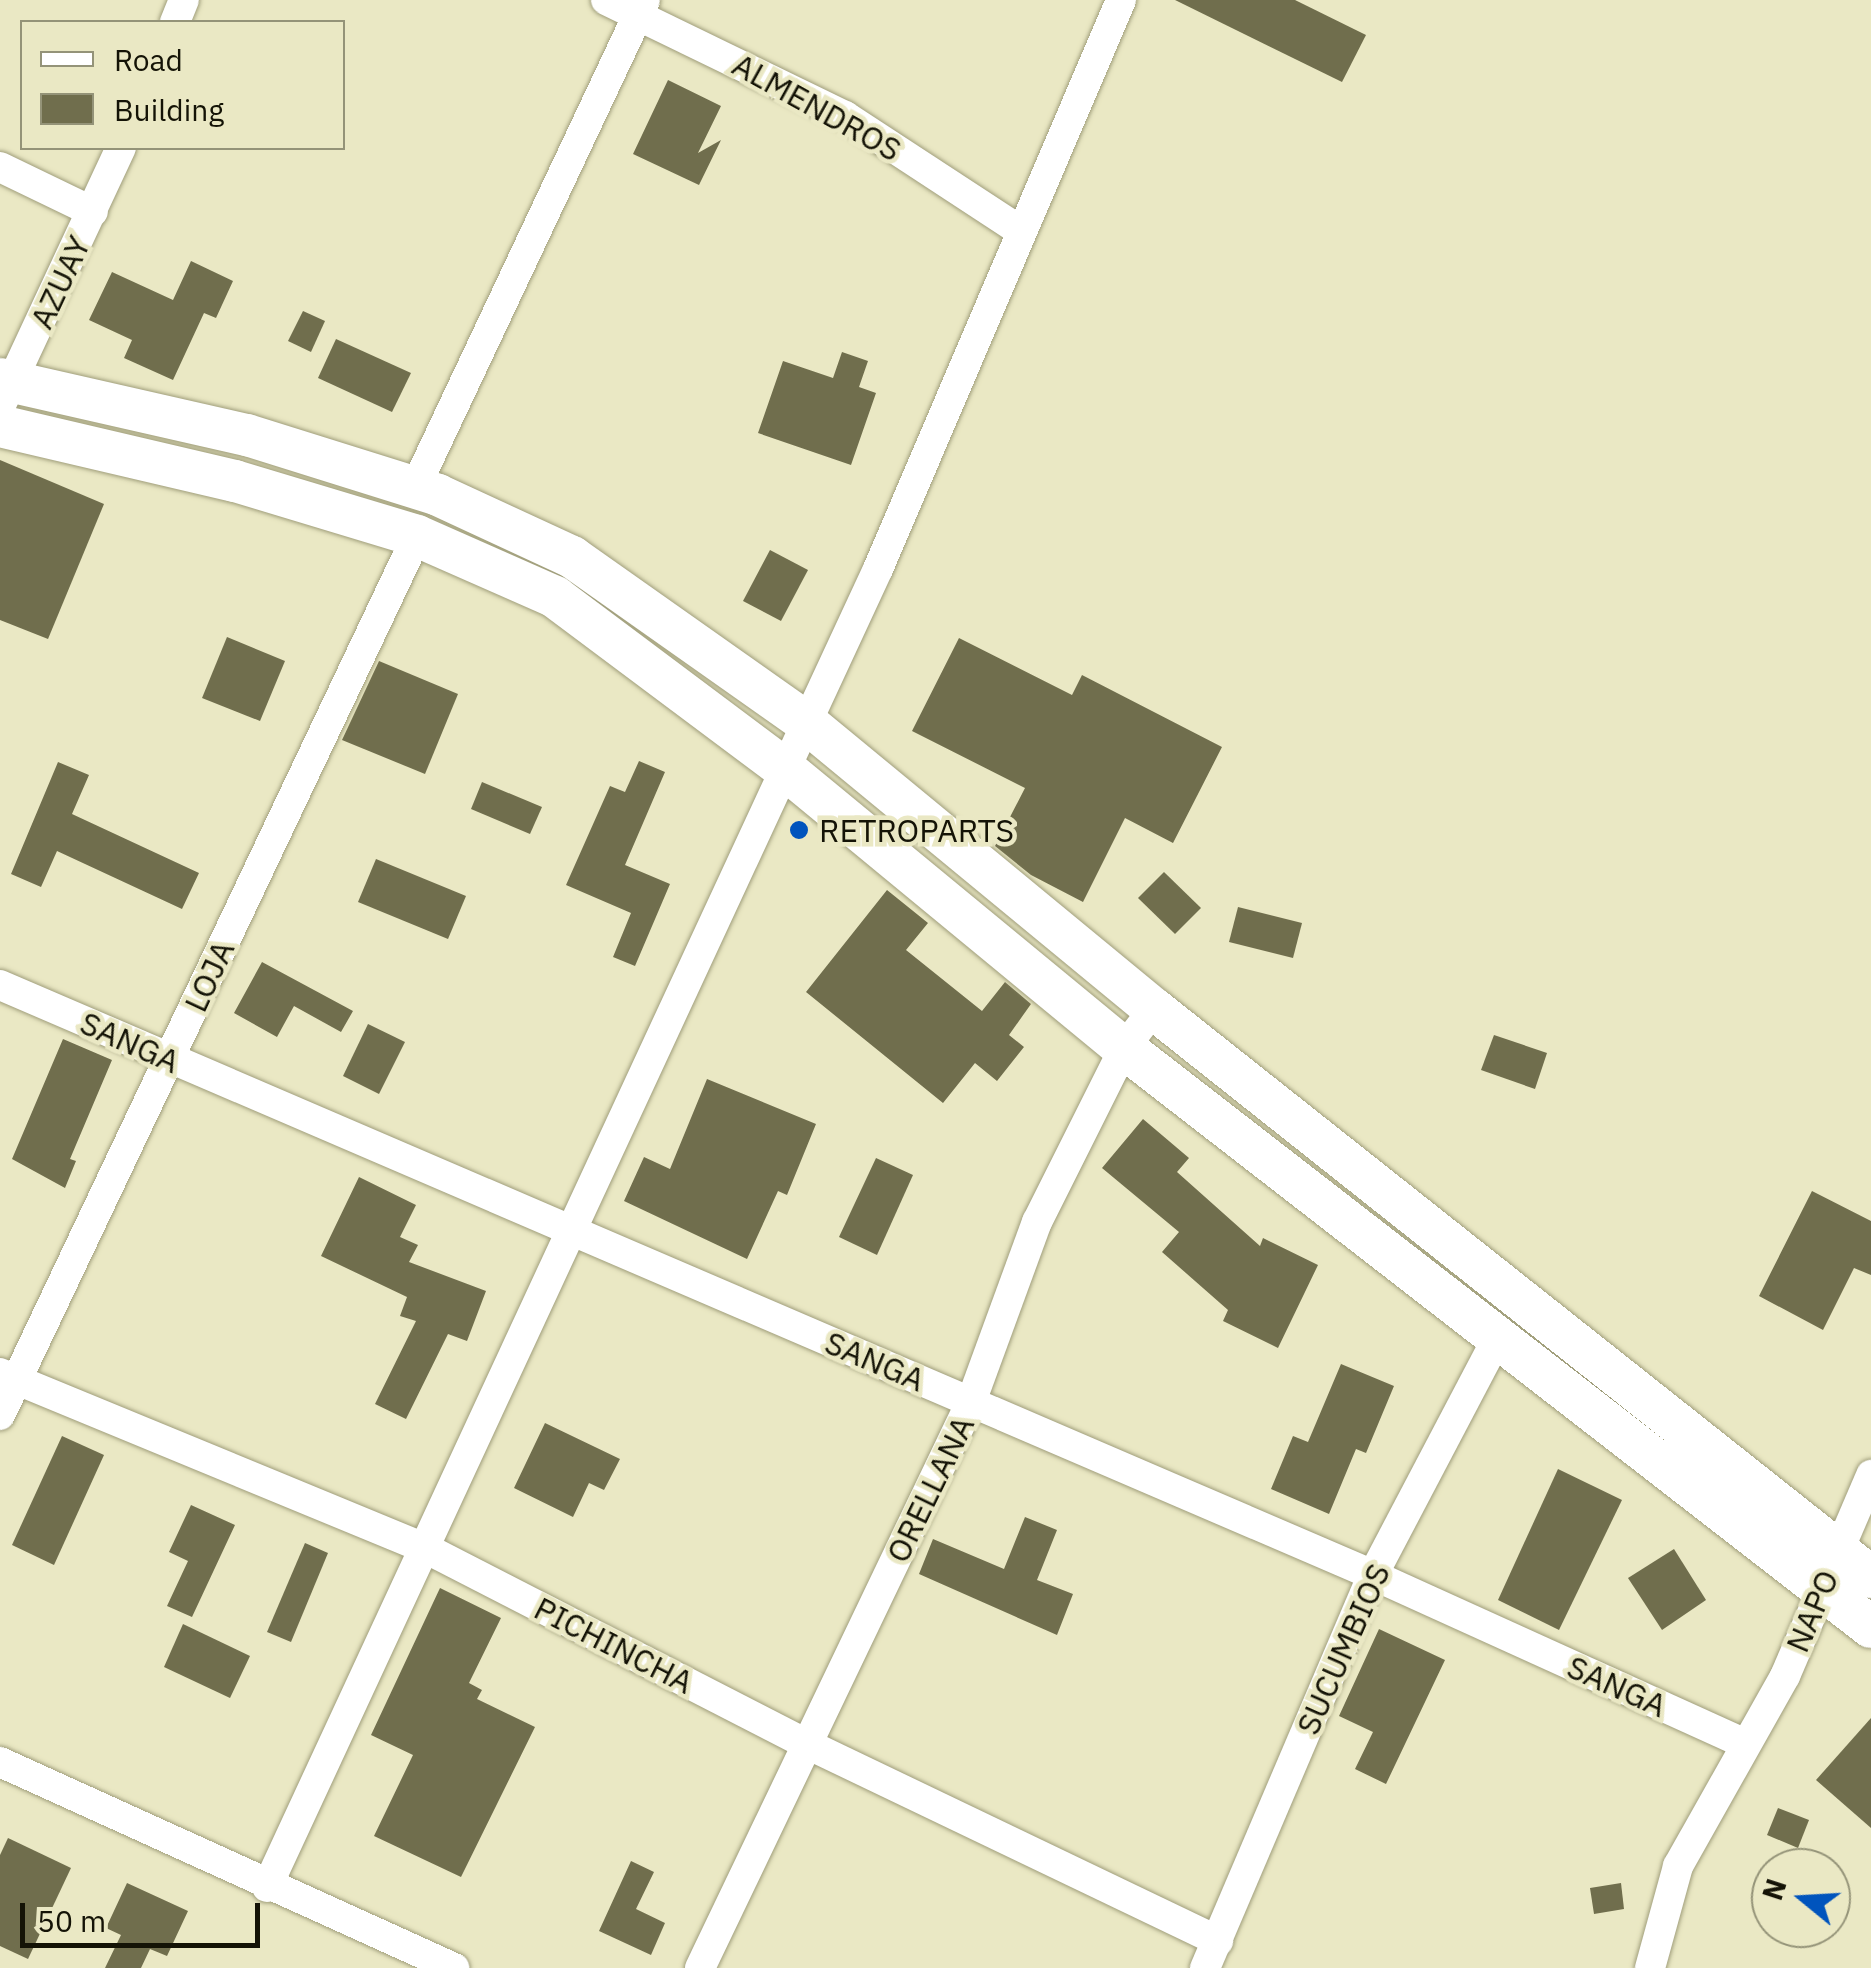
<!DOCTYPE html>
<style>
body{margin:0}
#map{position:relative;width:1871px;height:1968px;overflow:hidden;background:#eae8c4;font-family:"IBM Plex Sans",sans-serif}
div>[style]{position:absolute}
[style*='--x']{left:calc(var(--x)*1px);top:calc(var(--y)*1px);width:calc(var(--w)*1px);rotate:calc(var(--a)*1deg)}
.building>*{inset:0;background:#706e4d}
.roads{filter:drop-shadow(0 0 2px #a09e7b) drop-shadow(0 0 2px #a09e7b)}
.minor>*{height:30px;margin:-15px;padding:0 15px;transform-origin:15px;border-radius:15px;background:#fff}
.secondary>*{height:42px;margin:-21px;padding:0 21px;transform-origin:21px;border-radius:21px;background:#fff}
.dots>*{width:28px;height:28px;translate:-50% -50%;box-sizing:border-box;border:5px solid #eae8c4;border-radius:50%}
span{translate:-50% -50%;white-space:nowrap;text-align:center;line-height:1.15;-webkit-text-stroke:9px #eae8c4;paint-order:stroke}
.street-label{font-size:32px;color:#141306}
.poi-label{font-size:32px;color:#141306}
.left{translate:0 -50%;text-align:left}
.legend{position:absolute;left:20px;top:20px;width:325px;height:130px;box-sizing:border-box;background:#eae8c4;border:2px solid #949378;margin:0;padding:12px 18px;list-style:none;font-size:30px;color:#141306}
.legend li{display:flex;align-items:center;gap:20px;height:50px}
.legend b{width:50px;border:2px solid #949378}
.north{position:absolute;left:1751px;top:1848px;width:100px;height:100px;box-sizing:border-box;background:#eae8c4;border:2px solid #949378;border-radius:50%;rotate:288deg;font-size:28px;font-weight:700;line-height:40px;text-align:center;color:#141306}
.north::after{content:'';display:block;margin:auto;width:35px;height:45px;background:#0054bd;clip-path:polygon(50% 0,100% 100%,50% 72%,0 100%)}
.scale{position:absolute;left:20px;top:1903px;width:240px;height:45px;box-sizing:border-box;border:5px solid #141306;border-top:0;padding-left:12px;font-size:30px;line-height:35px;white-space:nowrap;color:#141306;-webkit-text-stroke:8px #eae8c4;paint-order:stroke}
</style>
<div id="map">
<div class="building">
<i style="clip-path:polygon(1175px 0,1295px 0,1366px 35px,1342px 82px)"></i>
<i style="clip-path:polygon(668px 80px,721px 106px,698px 153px,721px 140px,699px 185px,633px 154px)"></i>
<i style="clip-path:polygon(191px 261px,233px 281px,216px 318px,204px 313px,173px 380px,124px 358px,132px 340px,89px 320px,112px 272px,173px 300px)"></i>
<i style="clip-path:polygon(303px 311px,325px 321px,311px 352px,288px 341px)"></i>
<i style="clip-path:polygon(336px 339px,411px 373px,392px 412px,318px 378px)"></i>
<i style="clip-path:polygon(842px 352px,868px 361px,859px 387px,876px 393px,851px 465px,758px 433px,783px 361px,833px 378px)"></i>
<i style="clip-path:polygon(0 460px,104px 504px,48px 639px,0 620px)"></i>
<i style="clip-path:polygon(770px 550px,808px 570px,781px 621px,743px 601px)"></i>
<i style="clip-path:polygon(227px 637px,285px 661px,260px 721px,202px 698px)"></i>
<i style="clip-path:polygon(959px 638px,1072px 695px,1082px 675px,1222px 747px,1173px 843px,1125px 818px,1083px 902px,1031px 875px,995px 846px,1025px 788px,912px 731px)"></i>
<i style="clip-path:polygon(379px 661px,458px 694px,425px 774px,342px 740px)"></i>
<i style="clip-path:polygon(639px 761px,665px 772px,625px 865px,670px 884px,635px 966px,613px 957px,631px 913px,566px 885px,610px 786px,625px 792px)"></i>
<i style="clip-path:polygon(58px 762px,89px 775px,72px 814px,199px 873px,182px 909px,57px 851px,41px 887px,11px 874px)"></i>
<i style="clip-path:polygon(482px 782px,542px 807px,530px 834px,471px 809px)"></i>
<i style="clip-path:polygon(376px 859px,466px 896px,448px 939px,358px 902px)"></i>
<i style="clip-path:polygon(1164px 872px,1201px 908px,1175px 934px,1138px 898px)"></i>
<i style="clip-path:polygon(887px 890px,928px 923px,906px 950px,982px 1011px,1005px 982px,1031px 1004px,1009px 1035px,1024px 1047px,997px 1081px,975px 1063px,943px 1103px,806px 992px)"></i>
<i style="clip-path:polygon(1238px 907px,1302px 923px,1293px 958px,1229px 942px)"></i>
<i style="clip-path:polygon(262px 962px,353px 1011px,341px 1032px,294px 1006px,277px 1037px,234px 1013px)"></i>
<i style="clip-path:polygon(368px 1024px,405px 1042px,379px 1094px,343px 1076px)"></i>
<i style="clip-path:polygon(1494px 1035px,1547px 1053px,1535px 1089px,1481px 1070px)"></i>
<i style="clip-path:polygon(63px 1039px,112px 1060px,70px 1159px,76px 1161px,65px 1188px,12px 1159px)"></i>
<i style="clip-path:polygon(707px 1079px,816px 1124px,787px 1195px,778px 1191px,747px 1259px,624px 1201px,644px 1157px,670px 1169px)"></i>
<i style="clip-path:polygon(1143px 1119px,1189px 1158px,1177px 1172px,1260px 1246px,1263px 1238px,1318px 1265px,1278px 1348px,1223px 1321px,1228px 1310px,1162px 1252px,1179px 1232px,1102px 1168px)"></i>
<i style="clip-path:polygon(876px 1158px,913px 1175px,877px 1255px,839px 1237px)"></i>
<i style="clip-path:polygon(359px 1177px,416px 1205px,400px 1237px,418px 1245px,409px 1262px,486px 1291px,467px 1341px,448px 1334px,406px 1419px,375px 1404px,416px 1321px,400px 1316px,407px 1297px,321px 1256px)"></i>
<i style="clip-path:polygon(1812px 1191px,1871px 1221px,1871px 1275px,1854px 1268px,1823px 1330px,1759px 1296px)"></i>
<i style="clip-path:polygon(1341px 1364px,1394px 1386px,1366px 1453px,1356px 1449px,1329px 1514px,1271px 1489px,1293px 1436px,1308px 1442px)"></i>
<i style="clip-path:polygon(545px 1423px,620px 1459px,604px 1490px,589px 1483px,573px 1517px,514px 1488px)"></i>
<i style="clip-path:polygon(62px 1436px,104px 1455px,54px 1565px,12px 1545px)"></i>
<i style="clip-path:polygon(1558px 1469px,1622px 1500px,1559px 1630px,1498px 1600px)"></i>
<i style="clip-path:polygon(191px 1505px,235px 1525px,192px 1617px,167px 1606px,188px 1561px,169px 1552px)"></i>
<i style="clip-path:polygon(1025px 1517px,1057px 1530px,1037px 1580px,1073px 1594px,1057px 1635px,919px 1574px,933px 1539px,1004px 1569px)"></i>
<i style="clip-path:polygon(305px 1543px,328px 1553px,291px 1642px,267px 1632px)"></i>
<i style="clip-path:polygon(1674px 1549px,1706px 1600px,1662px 1630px,1628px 1578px)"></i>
<i style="clip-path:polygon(440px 1588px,501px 1618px,469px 1683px,482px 1690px,477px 1699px,535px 1727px,461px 1877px,374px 1836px,413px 1755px,371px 1735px)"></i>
<i style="clip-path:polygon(183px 1624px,250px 1656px,230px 1698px,164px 1667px)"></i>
<i style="clip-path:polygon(1379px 1629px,1445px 1660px,1386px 1784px,1355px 1769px,1373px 1732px,1339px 1716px)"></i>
<i style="clip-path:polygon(1871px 1718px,1871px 1828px,1816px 1780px)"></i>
<i style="clip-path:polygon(1778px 1808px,1809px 1820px,1798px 1848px,1767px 1835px)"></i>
<i style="clip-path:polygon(8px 1838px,71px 1868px,28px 1959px,0 1946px,0 1855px)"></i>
<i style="clip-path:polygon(631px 1861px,654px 1872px,636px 1909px,665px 1923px,651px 1955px,599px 1931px)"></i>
<i style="clip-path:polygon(127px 1883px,188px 1911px,167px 1956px,150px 1949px,141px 1968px,105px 1968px,121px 1935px,106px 1928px)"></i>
<i style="clip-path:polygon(1621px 1883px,1624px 1909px,1594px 1914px,1590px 1888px)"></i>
</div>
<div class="roads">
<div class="minor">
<i style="--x:606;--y:0;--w:266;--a:25.9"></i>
<i style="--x:845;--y:116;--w:208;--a:33.2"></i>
<i style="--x:175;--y:22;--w:24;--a:-68"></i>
<i style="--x:0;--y:167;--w:103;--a:25.8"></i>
<i style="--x:0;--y:407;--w:286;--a:-65"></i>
<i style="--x:415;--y:488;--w:539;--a:-64.76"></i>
<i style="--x:0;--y:985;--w:1494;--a:23.25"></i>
<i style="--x:1373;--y:1575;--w:409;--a:24.4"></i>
<i style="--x:0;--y:1373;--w:460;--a:22.4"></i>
<i style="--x:425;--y:1548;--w:429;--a:27.2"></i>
<i style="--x:807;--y:1744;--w:456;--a:25.6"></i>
<i style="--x:0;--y:1415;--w:973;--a:-64.62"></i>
<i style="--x:0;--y:1762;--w:499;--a:24.4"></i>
<i style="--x:267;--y:1887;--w:1453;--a:-65.13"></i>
<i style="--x:878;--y:569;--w:619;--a:-66.87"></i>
<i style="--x:700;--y:1968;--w:628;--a:-64.41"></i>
<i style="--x:971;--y:1402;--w:192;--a:-69.9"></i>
<i style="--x:1037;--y:1222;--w:195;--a:-63.4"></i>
<i style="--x:1124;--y:1048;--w:49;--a:-52.4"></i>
<i style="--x:1205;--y:1968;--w:427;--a:-66.9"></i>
<i style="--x:1373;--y:1575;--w:269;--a:-62.3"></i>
<i style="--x:1650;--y:1968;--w:106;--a:-74.6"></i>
<i style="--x:1678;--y:1866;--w:218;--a:-60.6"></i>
<i style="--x:1785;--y:1676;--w:219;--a:-66.8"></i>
</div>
<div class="secondary">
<i style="--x:0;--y:379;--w:253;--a:12.8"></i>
<i style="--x:247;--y:435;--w:200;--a:17.4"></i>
<i style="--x:438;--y:495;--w:148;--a:24.8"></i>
<i style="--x:572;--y:557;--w:288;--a:35.2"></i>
<i style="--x:807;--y:723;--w:450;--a:39.5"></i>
<i style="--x:1154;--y:1009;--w:915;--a:38.39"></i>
<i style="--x:0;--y:426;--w:241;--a:13.2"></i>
<i style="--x:235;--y:481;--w:190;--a:16.8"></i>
<i style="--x:417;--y:536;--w:151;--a:23.8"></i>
<i style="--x:555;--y:597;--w:287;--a:36.8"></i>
<i style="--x:785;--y:769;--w:439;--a:39.5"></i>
<i style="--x:1124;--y:1048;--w:945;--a:37.78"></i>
</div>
</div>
<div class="dots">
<i style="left:799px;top:830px;background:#0054bd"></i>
</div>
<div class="street-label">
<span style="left:817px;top:107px;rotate:29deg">ALMENDROS</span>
<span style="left:60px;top:282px;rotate:-65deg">AZUAY</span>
<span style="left:209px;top:976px;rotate:-65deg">LOJA</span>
<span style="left:130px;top:1042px;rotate:24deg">SANGA</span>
<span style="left:875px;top:1361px;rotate:23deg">SANGA</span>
<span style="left:930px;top:1489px;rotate:-64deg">ORELLANA</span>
<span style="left:1812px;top:1611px;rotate:-67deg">NAPO</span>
<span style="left:614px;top:1645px;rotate:27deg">PICHINCHA</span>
<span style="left:1343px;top:1649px;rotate:-66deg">SUCUMBIOS</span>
<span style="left:1617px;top:1686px;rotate:24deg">SANGA</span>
</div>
<div class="poi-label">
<span class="left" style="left:819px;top:830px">RETROPARTS</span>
</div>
<ul class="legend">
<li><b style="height:12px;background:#fff"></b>Road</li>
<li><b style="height:28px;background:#706e4d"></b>Building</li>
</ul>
<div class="north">N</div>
<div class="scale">50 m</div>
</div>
